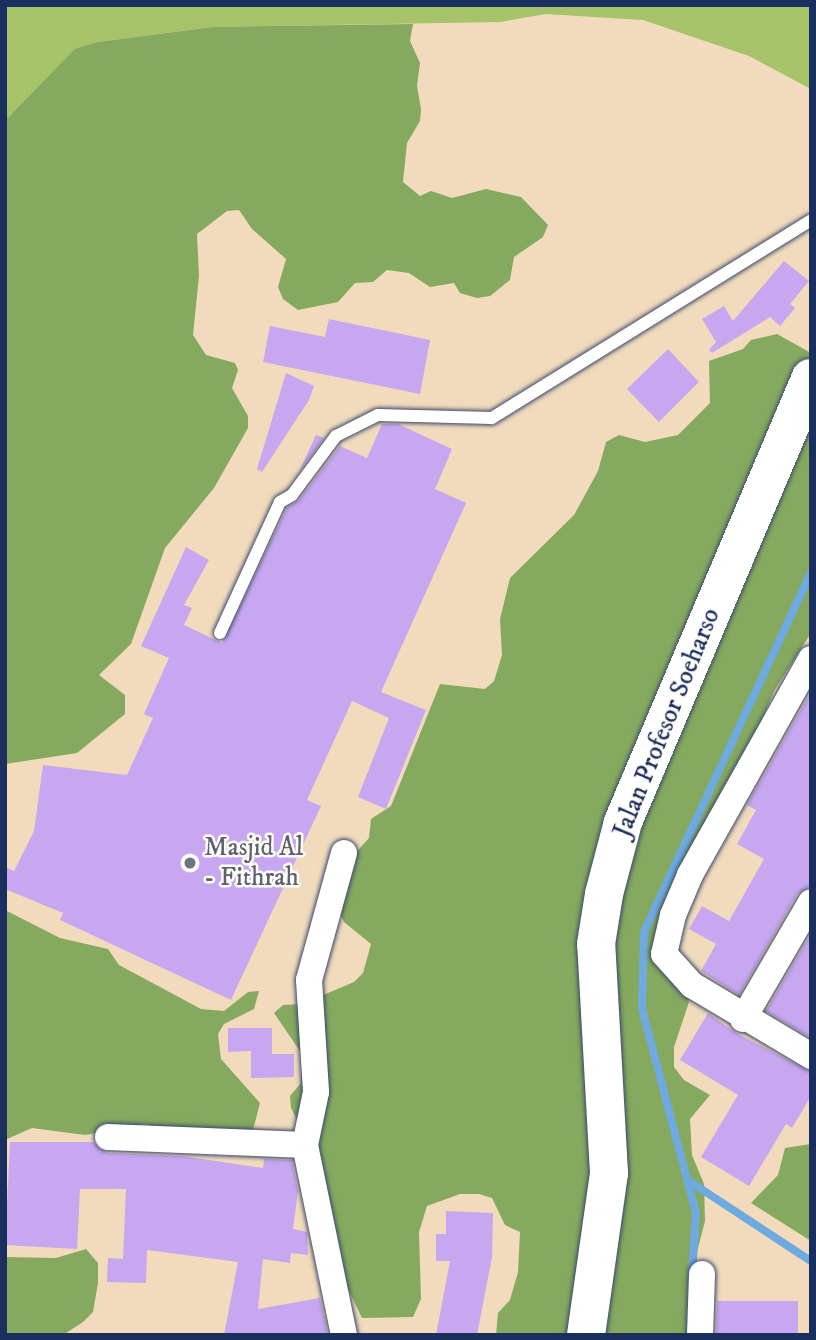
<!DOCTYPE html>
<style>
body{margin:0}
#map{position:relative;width:816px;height:1340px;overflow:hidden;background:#f1dbbc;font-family:"IM FELL DW Pica",serif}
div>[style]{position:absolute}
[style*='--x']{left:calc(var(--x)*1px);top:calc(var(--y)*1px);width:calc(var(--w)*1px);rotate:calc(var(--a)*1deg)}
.green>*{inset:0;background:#a7c36a}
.forest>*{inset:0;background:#85a95e}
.stream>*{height:8px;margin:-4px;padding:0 4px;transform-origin:4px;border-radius:4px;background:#6ea9df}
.building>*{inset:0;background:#c7a7f0}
.roads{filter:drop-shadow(0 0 2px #3b496c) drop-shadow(0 0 2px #3b496c)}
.lane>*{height:12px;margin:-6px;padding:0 6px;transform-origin:6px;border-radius:6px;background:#fff}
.street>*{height:26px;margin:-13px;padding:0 13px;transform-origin:13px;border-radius:13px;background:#fff}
.primary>*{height:38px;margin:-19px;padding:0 19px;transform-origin:19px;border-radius:19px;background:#fff}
.dots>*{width:19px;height:19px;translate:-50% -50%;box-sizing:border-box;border:4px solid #fdfcf7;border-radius:50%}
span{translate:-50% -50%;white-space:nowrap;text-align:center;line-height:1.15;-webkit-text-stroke:5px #fdfcf7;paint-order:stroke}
.street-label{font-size:26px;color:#1b2f5e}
.worship-label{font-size:26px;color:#5b616d}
.left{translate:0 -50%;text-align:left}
.frame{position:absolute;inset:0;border:7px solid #1b2f5e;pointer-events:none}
</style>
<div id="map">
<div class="green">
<i style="clip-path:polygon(5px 5px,811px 5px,811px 89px,749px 56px,643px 20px,546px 14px,500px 22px,212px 27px,98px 42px,5px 121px)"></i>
</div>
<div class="forest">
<i style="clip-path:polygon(413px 24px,410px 41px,420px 63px,417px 86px,421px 109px,420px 121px,407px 143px,403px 182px,420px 196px,431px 191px,452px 198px,486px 189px,521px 197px,548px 225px,543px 237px,514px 257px,510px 280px,490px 296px,477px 298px,460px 293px,454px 283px,430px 287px,409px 273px,387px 270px,373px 282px,355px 283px,338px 302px,298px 310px,283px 299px,278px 287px,286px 259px,252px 229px,239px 210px,227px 211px,197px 234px,199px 276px,193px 335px,206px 355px,235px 363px,238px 370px,232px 388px,248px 416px,248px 428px,214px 488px,165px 548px,131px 644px,99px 675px,125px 695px,125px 714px,77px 753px,5px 764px,5px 121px,75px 49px,98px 42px,212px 27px)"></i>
<i style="clip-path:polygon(777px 334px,811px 353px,811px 633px,774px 691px,674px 929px,689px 1002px,674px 1047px,674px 1067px,684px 1080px,710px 1095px,690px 1119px,692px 1155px,704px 1184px,705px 1221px,693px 1268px,691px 1335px,496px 1335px,498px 1313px,510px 1300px,518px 1272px,520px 1232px,505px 1225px,492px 1198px,479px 1194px,460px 1194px,427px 1206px,419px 1232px,421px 1299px,413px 1317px,362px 1318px,339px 1270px,307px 1139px,291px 1108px,290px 1096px,301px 1083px,302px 1054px,274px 1013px,283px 1005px,302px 1004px,354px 982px,363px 973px,371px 944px,344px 922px,337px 908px,353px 856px,369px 838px,371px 819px,391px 806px,440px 684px,485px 689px,494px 681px,502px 655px,500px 619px,510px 578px,574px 515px,598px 471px,606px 442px,619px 435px,645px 442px,678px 435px,710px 403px,709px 361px,743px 349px,751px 340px)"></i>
<i style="clip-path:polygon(5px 910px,60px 938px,108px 949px,119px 965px,201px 1009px,224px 1011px,248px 992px,259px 991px,254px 1009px,224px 1024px,218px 1034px,221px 1059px,260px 1103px,252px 1134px,182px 1138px,145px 1124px,85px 1135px,32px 1128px,5px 1140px)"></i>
<i style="clip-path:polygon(811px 1144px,811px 1241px,751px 1203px,778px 1175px,785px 1148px)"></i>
<i style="clip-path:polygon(86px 1249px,98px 1263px,98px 1283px,93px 1312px,83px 1322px,63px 1335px,5px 1335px,5px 1257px,56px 1258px)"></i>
</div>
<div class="stream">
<i style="--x:689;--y:1181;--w:146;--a:33.3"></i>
<i style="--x:692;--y:1275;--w:62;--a:-86.3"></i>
<i style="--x:696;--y:1213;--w:211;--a:-104.8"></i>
<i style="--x:642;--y:1009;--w:77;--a:-88.5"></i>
<i style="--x:644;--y:932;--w:396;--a:-65.1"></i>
</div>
<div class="building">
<i style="clip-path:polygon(784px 261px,809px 281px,790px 304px,795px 308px,780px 326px,770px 317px,712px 353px,709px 350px,716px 342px,702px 319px,724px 306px,733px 321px)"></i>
<i style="clip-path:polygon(329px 319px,430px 340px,420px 394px,263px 362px,270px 326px,325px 337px)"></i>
<i style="clip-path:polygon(668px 349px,699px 382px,659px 422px,627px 389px)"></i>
<i style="clip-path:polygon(286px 373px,314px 386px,309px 400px,262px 472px,257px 469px)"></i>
<i style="clip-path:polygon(382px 424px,398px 424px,452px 449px,435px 489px,466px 503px,381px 692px,426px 710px,386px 809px,358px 797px,389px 718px,352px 701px,307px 800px,321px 806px,231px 1000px,60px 920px,63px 913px,5px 889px,5px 867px,14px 871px,34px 831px,43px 765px,127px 775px,153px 718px,144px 714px,169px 658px,141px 646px,186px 547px,209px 560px,184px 605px,192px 608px,184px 625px,222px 643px,287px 508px,299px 500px,340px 446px,367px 458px)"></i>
<i style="clip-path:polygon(316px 435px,324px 438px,300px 470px)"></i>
<i style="clip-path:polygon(811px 692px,811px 886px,797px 894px,739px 995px,701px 971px,716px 944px,689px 929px,702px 906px,729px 921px,764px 859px,737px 844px,756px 810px,747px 805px)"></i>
<i style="clip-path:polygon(811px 934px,811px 1038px,766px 1011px)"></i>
<i style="clip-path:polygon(708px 1013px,736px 1033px,811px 1072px,811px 1096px,792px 1128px,786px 1124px,749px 1186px,701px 1157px,738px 1095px,680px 1060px)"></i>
<i style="clip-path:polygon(228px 1028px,272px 1028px,272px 1054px,294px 1054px,294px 1077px,251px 1078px,251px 1051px,228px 1052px)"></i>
<i style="clip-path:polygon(10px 1142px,93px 1142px,107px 1153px,182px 1156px,263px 1168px,264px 1159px,292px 1160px,298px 1191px,293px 1229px,307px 1232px,308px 1255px,291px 1253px,290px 1263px,263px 1259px,258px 1309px,320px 1298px,328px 1335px,224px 1335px,238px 1262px,147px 1250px,146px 1283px,107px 1282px,108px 1258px,123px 1259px,126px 1189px,80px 1189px,77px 1249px,5px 1245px)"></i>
<i style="clip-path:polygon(446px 1211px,493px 1213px,492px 1257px,477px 1335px,436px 1335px,450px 1261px,436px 1261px,436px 1234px,446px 1234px)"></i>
<i style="clip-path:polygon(717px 1301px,798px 1301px,798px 1335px,716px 1335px)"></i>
</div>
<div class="roads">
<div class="lane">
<i style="--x:220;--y:633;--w:144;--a:-65.4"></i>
<i style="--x:280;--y:502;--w:14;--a:-30"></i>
<i style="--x:292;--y:495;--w:74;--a:-53.3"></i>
<i style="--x:336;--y:436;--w:47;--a:-26.6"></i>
<i style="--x:378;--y:415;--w:114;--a:1.5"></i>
<i style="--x:492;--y:418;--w:375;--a:-31.8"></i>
</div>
<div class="street">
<i style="--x:811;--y:659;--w:248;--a:119.3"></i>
<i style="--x:690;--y:875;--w:43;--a:113"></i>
<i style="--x:673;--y:915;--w:40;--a:103"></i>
<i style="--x:664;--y:954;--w:42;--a:47.9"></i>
<i style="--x:692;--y:985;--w:139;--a:30.8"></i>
<i style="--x:344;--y:853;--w:132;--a:105.4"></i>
<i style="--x:309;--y:980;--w:112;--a:86.4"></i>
<i style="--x:316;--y:1092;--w:54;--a:101.7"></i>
<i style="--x:305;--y:1145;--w:194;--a:78.4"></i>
<i style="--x:743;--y:1019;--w:135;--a:-59.8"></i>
<i style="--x:108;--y:1137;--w:197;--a:2.3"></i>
<i style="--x:700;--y:1335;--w:61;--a:-88.1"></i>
</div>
<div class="primary">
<i style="--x:586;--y:1335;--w:164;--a:-81.9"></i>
<i style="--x:609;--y:1173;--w:229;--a:-93.2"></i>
<i style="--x:596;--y:944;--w:51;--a:-80.9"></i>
<i style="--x:604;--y:894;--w:74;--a:-75.2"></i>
<i style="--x:623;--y:822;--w:482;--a:-67.1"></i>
</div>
</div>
<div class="dots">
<i style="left:190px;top:863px;background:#6b7280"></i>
</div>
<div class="street-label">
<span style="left:667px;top:723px;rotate:-68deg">Jalan Profesor Soeharso</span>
</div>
<div class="worship-label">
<span class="left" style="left:204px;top:863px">Masjid Al<br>- Fithrah</span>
</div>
<div class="frame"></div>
</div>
